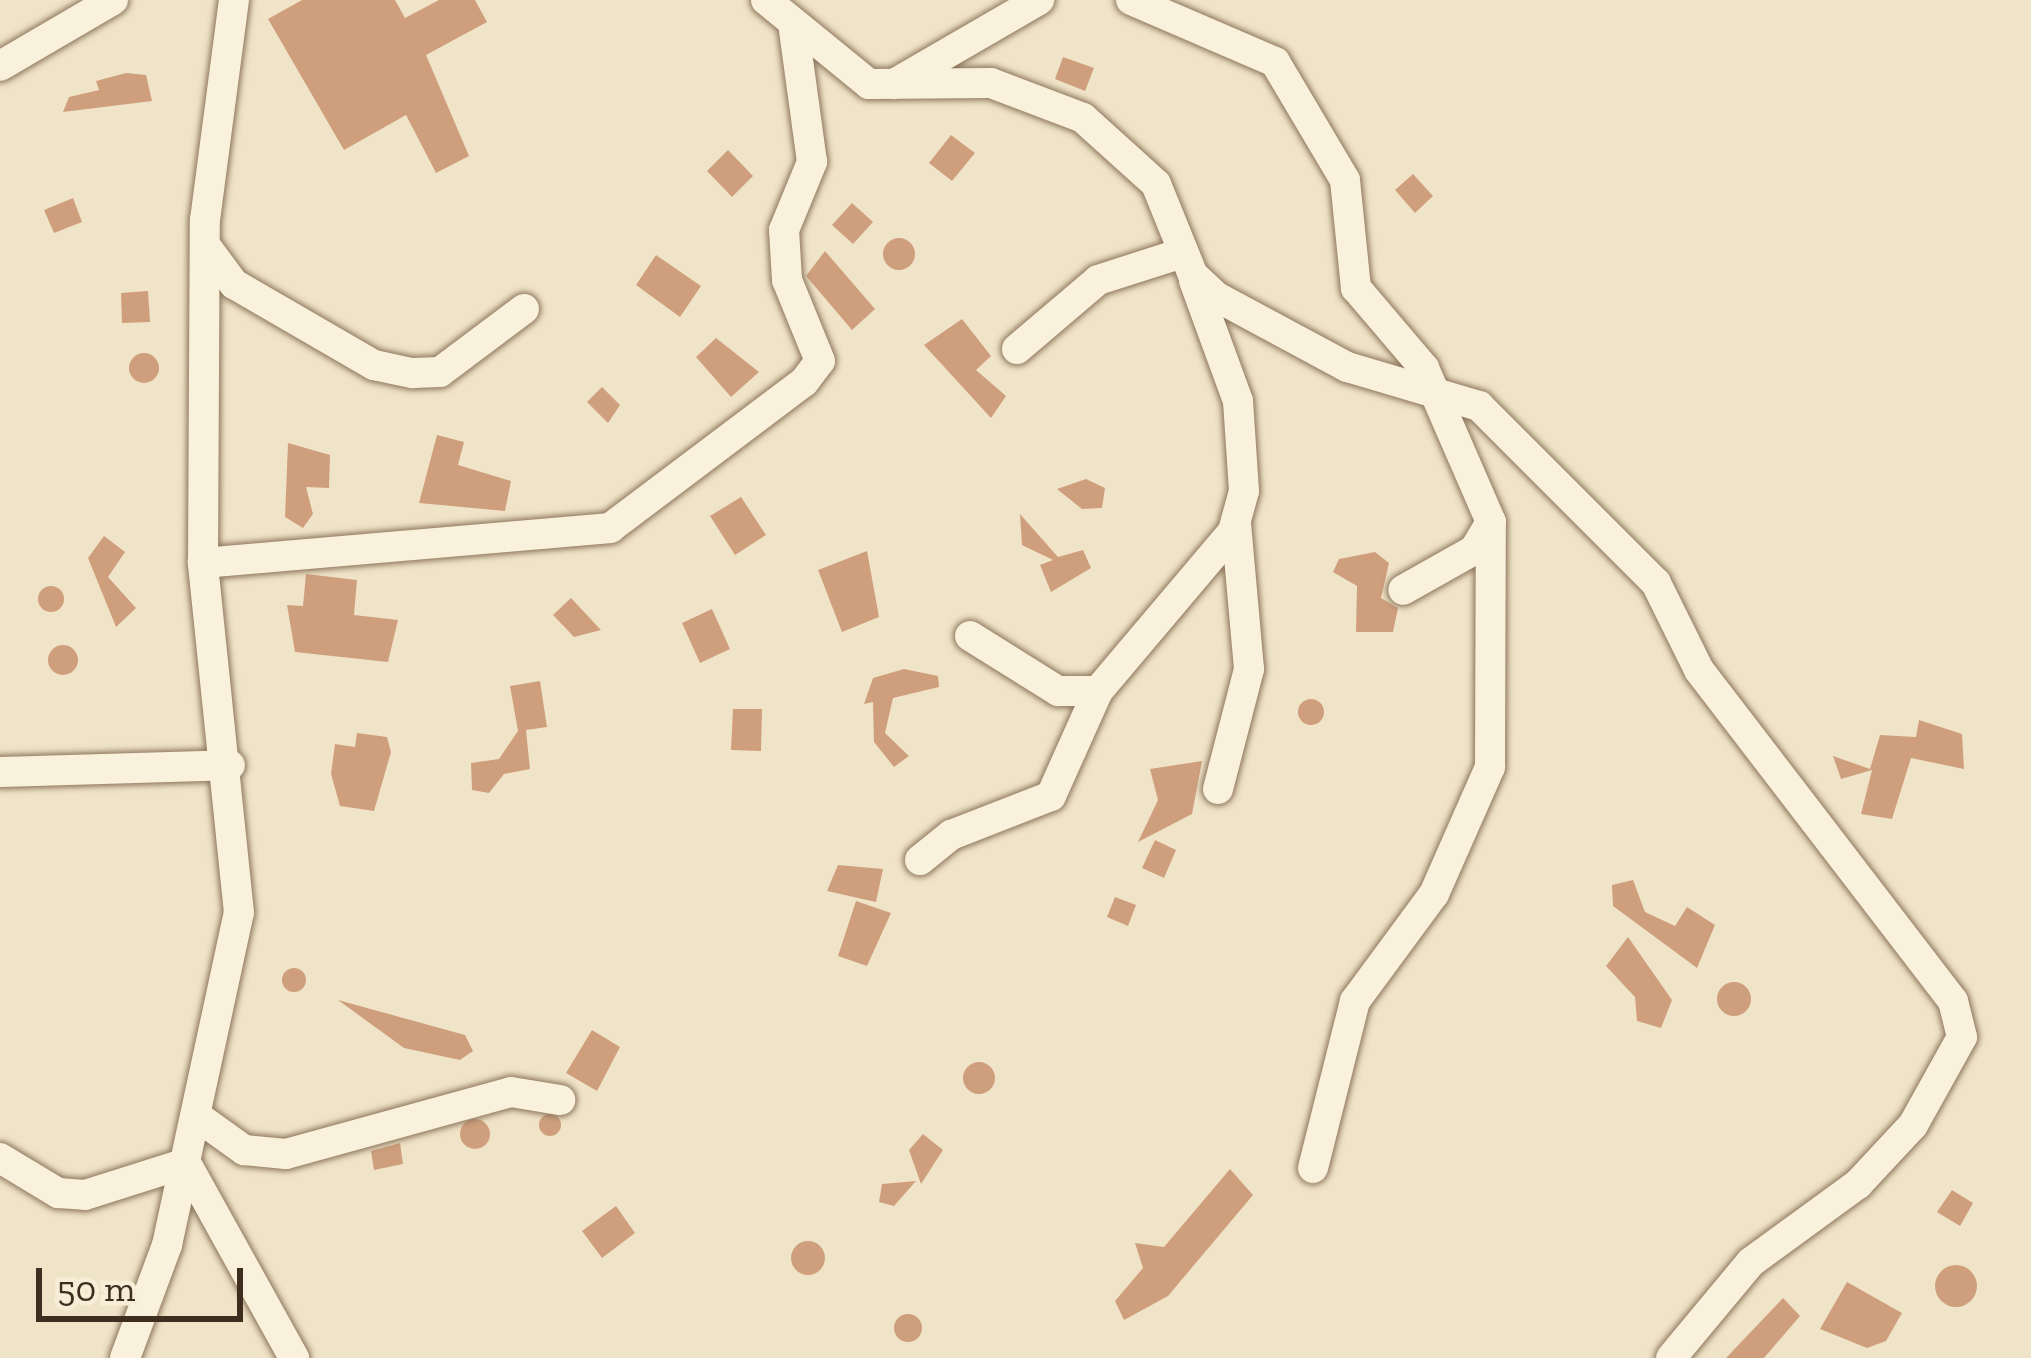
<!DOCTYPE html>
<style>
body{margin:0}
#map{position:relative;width:2031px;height:1358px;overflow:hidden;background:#f0e4c8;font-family:"Zilla Slab",serif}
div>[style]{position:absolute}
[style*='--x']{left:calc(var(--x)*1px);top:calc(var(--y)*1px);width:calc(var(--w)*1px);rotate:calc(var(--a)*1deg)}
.building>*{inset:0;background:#cf9f7d}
.round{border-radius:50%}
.roads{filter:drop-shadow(0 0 3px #8d765c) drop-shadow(0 0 3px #8d765c)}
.minor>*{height:30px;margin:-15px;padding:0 15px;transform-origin:15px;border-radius:15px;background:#faf1dc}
span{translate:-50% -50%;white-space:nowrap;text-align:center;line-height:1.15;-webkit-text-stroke:12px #f7eed8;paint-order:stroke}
.scale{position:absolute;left:36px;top:1268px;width:207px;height:54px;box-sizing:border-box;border:6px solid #3d2e20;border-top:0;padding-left:15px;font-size:36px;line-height:42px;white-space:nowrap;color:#3d2e20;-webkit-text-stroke:9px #f7eed8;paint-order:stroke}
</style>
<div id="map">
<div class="building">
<i style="clip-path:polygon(302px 0,395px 0,405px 18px,439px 0,475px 0,487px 22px,426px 55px,469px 156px,436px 173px,406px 115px,344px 150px,268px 19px)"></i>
<i style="clip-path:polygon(1063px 57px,1094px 68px,1085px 91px,1055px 79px)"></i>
<i style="clip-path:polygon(126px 73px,146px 75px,152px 101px,63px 112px,69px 97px,99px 90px,96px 81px)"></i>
<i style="clip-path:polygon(951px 135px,975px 153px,952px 181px,929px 163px)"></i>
<i style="clip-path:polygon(728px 150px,753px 176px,732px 197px,707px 171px)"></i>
<i style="clip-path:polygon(1413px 174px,1433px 196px,1415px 213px,1395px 190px)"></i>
<i style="clip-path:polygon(73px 198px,82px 222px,54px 233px,44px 210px)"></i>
<i style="clip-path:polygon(852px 203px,873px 222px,853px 244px,832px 225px)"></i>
<i class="round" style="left:883px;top:238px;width:32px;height:32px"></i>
<i style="clip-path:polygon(825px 251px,875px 309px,852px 330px,806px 276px)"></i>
<i style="clip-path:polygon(656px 255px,701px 286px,680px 317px,636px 285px)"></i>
<i style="clip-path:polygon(148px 291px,150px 322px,122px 323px,121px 293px)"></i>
<i style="clip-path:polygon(962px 319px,991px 356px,976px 370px,1006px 396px,991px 418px,924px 345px)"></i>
<i style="clip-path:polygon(716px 338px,759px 372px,731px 397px,696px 357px)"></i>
<i class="round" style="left:129px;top:353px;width:30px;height:30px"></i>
<i style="clip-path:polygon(602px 387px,620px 405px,608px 423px,587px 402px)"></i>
<i style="clip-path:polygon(437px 435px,464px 442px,458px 465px,511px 481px,505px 511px,419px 503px)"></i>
<i style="clip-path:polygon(288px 443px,330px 455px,329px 488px,306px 487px,313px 514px,303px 528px,285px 517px)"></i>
<i style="clip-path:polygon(1086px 479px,1105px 488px,1102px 508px,1082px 509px,1057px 489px)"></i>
<i style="clip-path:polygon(741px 497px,766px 535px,735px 555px,710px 516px)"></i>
<i style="clip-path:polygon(1020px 514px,1058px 557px,1083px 550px,1091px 568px,1051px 592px,1040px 565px,1053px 560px,1022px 545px)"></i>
<i style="clip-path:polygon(104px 536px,125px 552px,108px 577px,136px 608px,116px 627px,88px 558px)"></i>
<i style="clip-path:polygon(867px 551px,879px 617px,842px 632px,818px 570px)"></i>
<i style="clip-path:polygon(1375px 552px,1389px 563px,1381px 598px,1398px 608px,1393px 632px,1356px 632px,1357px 586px,1333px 572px,1339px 559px)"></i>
<i style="clip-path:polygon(306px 574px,357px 580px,354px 615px,398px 620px,388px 662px,295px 652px,287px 605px,303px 606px)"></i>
<i class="round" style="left:38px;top:586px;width:26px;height:26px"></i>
<i style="clip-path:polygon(571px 598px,601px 630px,574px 637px,553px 615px)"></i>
<i style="clip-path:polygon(712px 609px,730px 649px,700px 663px,682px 623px)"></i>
<i class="round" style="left:48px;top:645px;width:30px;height:30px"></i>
<i style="clip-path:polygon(904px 669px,938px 676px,939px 687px,893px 698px,885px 733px,909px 756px,894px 767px,874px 742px,873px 702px,864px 704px,873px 678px)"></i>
<i style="clip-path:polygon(540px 681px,547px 727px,526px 730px,530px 769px,504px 774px,489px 793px,472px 790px,471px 763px,499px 759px,518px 731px,510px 686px)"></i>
<i class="round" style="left:1298px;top:699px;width:26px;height:26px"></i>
<i style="clip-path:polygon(733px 709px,762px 709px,761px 751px,731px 750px)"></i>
<i style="clip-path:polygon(1919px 720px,1962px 734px,1964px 769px,1911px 758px,1892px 819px,1861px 814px,1872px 770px,1841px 779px,1833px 756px,1870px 769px,1880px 735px,1916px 737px)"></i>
<i style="clip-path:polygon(357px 733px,387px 737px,391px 752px,374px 811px,340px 806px,331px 774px,335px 744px,355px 747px)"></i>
<i style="clip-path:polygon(1202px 761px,1192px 814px,1138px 842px,1158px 800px,1150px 769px)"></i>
<i style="clip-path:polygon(1155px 840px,1176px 850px,1164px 878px,1142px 868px)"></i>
<i style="clip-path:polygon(838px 865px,883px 869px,876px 902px,827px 891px)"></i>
<i style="clip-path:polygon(1633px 880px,1645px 912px,1675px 926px,1687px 907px,1715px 925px,1697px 968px,1613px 906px,1612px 885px)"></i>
<i style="clip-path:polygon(1115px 897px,1136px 905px,1128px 926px,1107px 917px)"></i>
<i style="clip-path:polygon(856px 901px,891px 913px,867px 966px,838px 956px)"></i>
<i style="clip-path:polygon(1628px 937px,1672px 1000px,1661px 1028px,1637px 1021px,1635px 997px,1606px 966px)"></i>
<i class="round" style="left:282px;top:968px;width:24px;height:24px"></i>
<i class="round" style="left:1717px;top:982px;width:34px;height:34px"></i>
<i style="clip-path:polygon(338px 1000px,465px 1035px,473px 1051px,460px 1060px,404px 1048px)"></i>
<i style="clip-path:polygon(592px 1030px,620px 1047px,597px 1091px,566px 1073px)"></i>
<i class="round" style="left:963px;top:1062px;width:32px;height:32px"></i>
<i class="round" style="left:539px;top:1114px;width:22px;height:22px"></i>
<i class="round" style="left:460px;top:1119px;width:30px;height:30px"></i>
<i style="clip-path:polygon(923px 1134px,943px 1150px,921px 1184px,909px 1150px)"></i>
<i style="clip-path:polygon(400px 1143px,403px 1164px,374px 1170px,371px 1151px)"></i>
<i style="clip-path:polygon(1230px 1169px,1253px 1195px,1168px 1296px,1124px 1320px,1115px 1301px,1143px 1268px,1135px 1243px,1164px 1247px)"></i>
<i style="clip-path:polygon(916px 1181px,894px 1206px,879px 1202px,882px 1184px)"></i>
<i style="clip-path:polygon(1952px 1190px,1973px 1203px,1960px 1226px,1937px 1212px)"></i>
<i style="clip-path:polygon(616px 1206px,635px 1233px,602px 1258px,582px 1231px)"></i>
<i class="round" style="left:791px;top:1241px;width:34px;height:34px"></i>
<i class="round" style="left:1935px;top:1265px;width:42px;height:42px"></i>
<i style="clip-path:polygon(1847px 1282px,1902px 1313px,1886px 1341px,1867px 1348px,1820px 1329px)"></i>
<i style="clip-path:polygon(1783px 1298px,1800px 1316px,1764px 1358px,1726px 1358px)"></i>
<i class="round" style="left:894px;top:1314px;width:28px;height:28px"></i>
</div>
<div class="roads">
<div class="minor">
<i style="--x:766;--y:0;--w:133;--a:39.2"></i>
<i style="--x:869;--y:84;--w:122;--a:-0.5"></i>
<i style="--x:991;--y:83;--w:98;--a:20.8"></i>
<i style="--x:1083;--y:118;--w:98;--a:42.1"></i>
<i style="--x:1156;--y:184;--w:98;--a:67.9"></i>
<i style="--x:1193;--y:275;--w:33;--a:43"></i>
<i style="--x:1217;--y:297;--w:148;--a:28.3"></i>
<i style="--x:1347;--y:367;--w:138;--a:16.5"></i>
<i style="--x:1479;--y:406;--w:250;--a:45"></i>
<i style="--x:1656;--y:583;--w:97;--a:63.7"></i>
<i style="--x:1699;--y:670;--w:417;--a:52.5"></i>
<i style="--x:1953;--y:1001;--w:37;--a:76"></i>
<i style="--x:1962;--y:1037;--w:101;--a:119.1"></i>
<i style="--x:1913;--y:1125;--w:81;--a:133"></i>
<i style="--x:1858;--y:1184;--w:132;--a:143.9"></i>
<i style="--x:1751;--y:1262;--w:125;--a:129.8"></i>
<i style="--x:1131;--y:0;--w:157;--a:23.3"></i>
<i style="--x:1275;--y:62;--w:137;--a:59.3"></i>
<i style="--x:1345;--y:180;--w:109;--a:84.2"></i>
<i style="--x:1356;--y:288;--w:105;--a:49.6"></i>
<i style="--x:1424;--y:368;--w:168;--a:66.5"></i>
<i style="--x:1491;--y:522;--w:33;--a:121"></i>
<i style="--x:1474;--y:550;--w:81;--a:150.6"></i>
<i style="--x:0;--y:66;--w:131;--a:-30.3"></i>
<i style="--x:894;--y:84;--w:168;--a:-30.1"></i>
<i style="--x:205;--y:245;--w:49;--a:53.4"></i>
<i style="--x:234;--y:284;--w:162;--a:30.1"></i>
<i style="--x:374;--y:365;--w:40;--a:12"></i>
<i style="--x:413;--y:373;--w:27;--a:-2"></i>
<i style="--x:440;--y:372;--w:105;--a:-36.9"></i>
<i style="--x:1017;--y:349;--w:106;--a:-40.4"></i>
<i style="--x:1098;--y:280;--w:88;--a:-17.8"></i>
<i style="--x:203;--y:563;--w:409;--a:-4.9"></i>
<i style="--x:610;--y:528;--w:243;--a:-37"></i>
<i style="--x:804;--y:382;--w:26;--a:-53"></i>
<i style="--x:820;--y:361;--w:87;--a:-112.2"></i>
<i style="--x:787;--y:280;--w:50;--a:-93.4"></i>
<i style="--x:784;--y:230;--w:74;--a:-67.6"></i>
<i style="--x:812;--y:162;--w:140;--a:-97.8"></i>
<i style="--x:970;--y:636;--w:104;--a:32"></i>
<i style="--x:1058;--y:691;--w:40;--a:0"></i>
<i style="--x:1098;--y:691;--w:209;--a:-49.8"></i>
<i style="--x:1233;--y:531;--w:41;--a:-74.6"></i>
<i style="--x:1244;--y:491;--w:90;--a:-93.8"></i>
<i style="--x:1238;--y:401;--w:128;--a:-110.1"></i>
<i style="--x:0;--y:772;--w:230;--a:-1.7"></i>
<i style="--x:1218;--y:789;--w:124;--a:-75.5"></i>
<i style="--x:1249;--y:669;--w:148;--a:-95.1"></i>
<i style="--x:920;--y:860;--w:40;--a:-39"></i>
<i style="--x:951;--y:835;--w:107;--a:-21.3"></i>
<i style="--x:1051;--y:796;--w:115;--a:-65.9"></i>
<i style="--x:198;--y:1117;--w:57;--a:35.7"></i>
<i style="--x:244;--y:1150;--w:42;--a:5.4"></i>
<i style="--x:286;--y:1154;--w:233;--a:-15.4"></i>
<i style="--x:511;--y:1092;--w:50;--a:9.3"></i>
<i style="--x:0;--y:1158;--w:68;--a:31.1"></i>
<i style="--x:58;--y:1193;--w:27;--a:4"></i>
<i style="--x:85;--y:1195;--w:106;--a:-17.6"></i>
<i style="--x:186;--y:1163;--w:223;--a:61"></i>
<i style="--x:1313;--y:1168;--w:172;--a:-75.9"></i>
<i style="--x:1355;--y:1001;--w:133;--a:-53.6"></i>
<i style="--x:1434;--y:894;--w:139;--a:-66.2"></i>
<i style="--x:1490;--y:767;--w:245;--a:-89.8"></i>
<i style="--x:125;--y:1358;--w:121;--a:-69.6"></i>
<i style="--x:167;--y:1245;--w:340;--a:-77.8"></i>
<i style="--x:239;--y:913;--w:352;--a:-95.9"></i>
<i style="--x:203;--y:563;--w:343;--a:-89.7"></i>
<i style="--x:205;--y:220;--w:222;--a:-82.5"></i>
</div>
</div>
<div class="scale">50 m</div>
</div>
